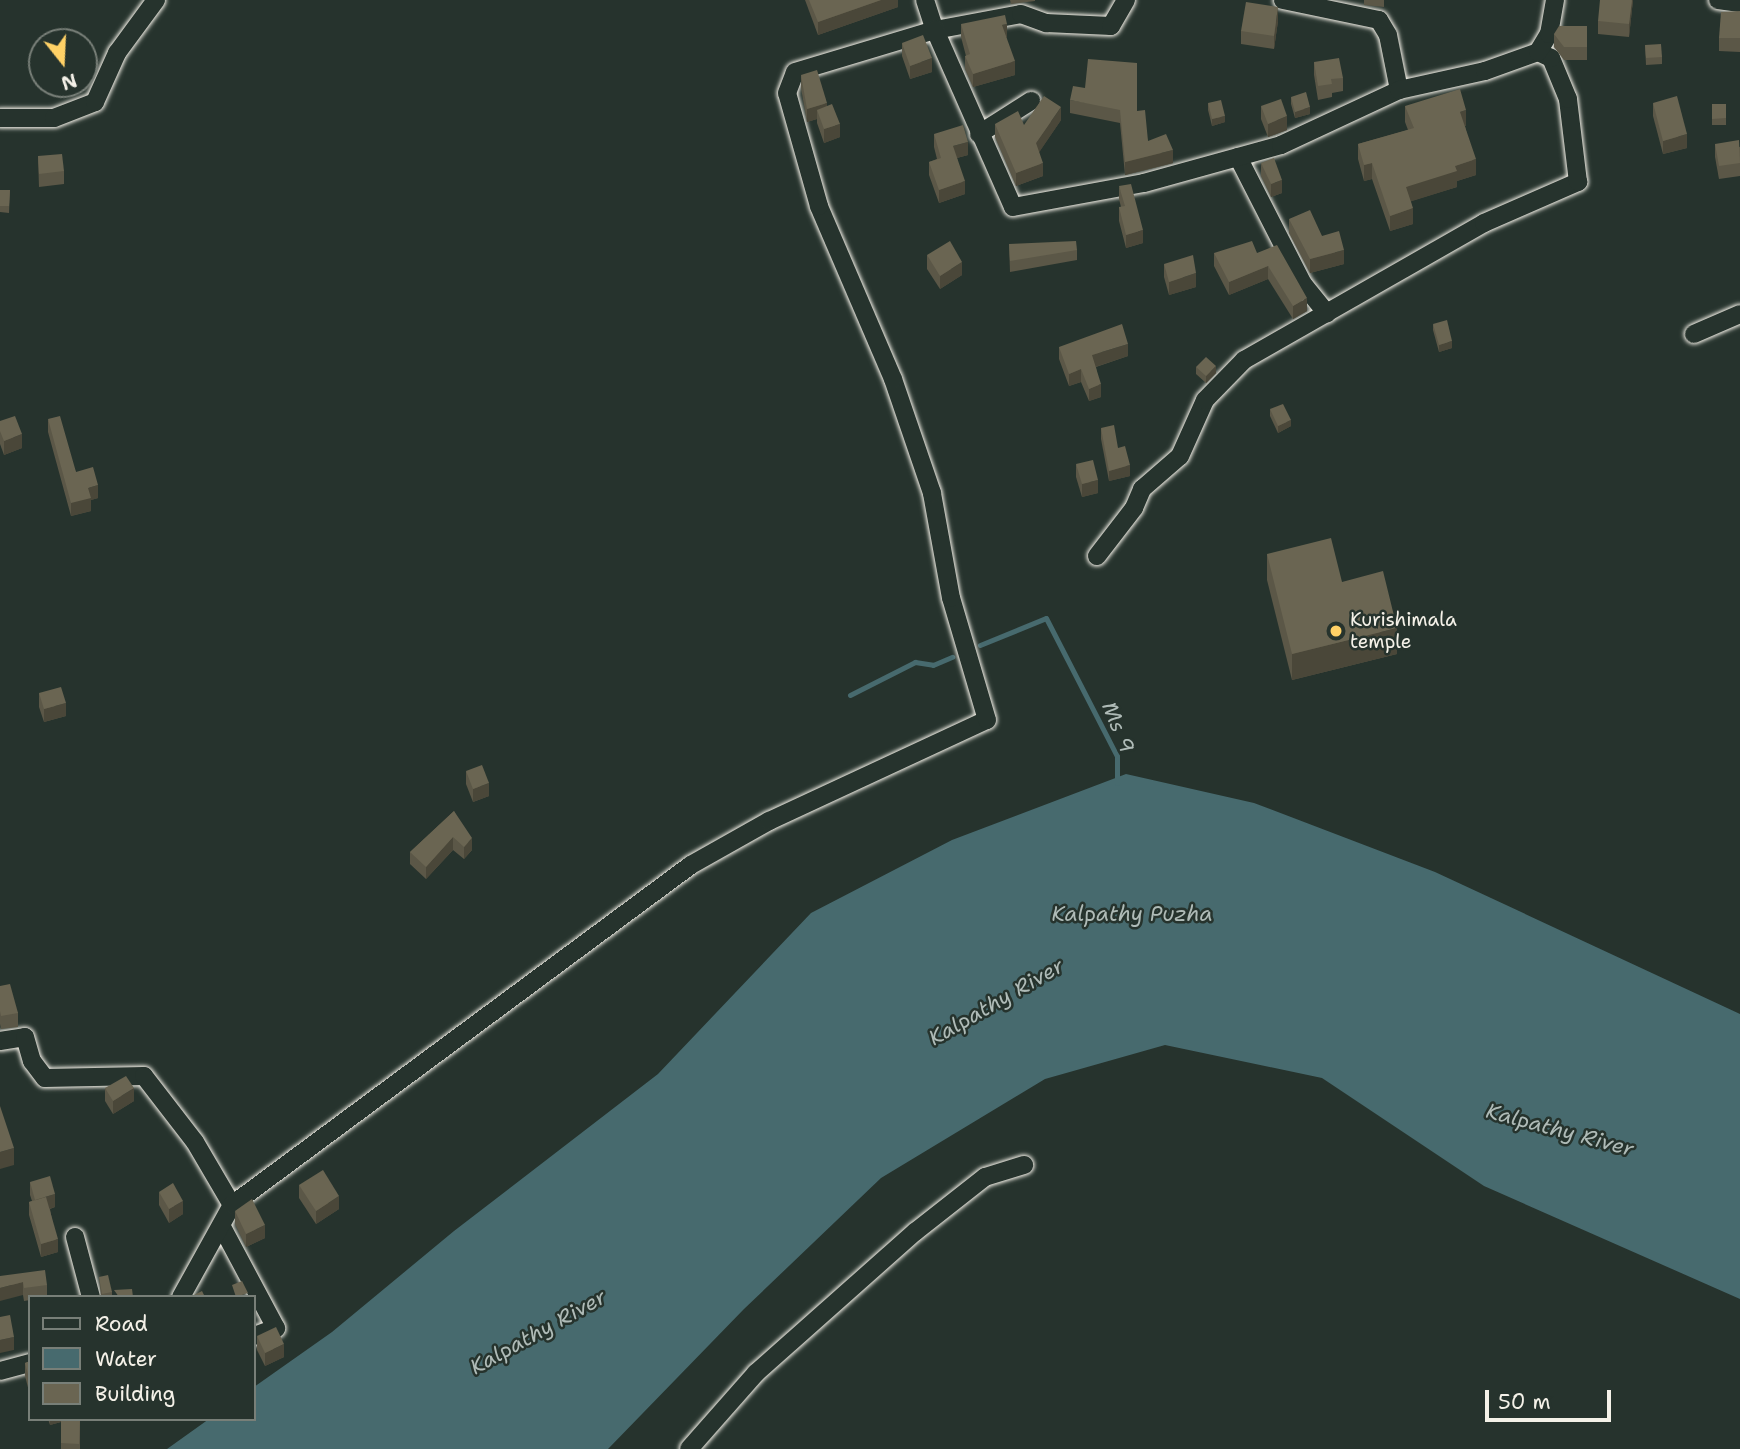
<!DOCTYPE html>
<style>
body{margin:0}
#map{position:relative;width:1740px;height:1449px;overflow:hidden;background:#26332d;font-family:"Shantell Sans",sans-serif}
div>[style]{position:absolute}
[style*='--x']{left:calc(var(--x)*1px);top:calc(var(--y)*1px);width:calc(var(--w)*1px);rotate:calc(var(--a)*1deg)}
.water>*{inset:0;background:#476a6e}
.stream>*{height:5px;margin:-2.5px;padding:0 2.5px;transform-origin:2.5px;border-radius:2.5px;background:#476a6e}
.roads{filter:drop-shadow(0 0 2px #f4f1e8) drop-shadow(0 0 2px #f4f1e8)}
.street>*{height:18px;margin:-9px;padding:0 9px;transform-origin:9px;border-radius:9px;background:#26332d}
.wall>*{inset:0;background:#5b5747}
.shaded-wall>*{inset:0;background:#4a4739}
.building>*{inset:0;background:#6a6552}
.dots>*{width:19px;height:19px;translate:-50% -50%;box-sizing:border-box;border:4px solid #26332d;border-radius:50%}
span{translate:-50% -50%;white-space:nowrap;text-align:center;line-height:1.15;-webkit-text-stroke:5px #26332d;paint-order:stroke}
.poi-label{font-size:19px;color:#f4f1e8}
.left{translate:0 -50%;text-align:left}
.water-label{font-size:21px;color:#afbbb7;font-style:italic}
.legend{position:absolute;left:28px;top:1295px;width:228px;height:126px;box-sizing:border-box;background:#26332d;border:2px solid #787f78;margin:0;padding:9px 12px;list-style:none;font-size:21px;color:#f4f1e8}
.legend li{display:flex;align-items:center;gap:14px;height:35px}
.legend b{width:35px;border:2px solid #787f78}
.north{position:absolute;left:28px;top:28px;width:70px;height:70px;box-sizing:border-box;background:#26332d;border:2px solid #787f78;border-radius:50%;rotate:162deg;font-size:19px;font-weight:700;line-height:28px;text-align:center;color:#f4f1e8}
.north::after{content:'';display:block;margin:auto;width:24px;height:32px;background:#ffd166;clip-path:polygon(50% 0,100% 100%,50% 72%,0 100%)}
.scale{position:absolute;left:1485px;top:1390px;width:126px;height:32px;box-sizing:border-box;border:4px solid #f4f1e8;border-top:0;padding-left:9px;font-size:21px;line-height:24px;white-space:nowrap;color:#f4f1e8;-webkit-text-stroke:5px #26332d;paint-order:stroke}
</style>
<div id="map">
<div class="water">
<i style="clip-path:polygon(1126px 774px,1254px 803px,1435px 872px,1740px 1014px,1740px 1299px,1484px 1186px,1322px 1078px,1165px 1045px,1045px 1079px,881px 1178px,744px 1309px,608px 1449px,167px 1449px,209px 1419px,254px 1419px,254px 1387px,332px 1332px,454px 1231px,658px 1074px,811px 913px,952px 840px)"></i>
</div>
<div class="stream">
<i style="--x:980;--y:645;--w:71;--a:-22.2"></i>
<i style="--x:1046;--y:618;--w:155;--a:62.8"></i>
<i style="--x:1117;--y:756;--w:27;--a:90"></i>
<i style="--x:850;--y:695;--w:73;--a:-26.9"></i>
<i style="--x:915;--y:662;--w:18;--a:9"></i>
<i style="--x:933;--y:665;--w:21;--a:-23"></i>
</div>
<div class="roads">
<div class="street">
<i style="--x:925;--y:0;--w:32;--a:72"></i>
<i style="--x:935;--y:30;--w:87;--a:-10.5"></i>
<i style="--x:1021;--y:14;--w:27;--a:20"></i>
<i style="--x:1046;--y:23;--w:65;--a:2.6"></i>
<i style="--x:1111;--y:26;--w:30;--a:-60"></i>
<i style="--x:1283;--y:0;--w:98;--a:11.8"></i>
<i style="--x:1379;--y:20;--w:17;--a:59"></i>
<i style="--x:1388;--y:35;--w:56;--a:78.7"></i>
<i style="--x:1718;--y:0;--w:22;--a:8"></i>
<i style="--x:0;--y:118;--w:54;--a:0"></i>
<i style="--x:54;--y:118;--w:44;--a:-21.3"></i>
<i style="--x:95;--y:102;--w:54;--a:-65.8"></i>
<i style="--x:117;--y:53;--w:66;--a:-53.7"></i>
<i style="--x:979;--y:134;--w:62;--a:-32.4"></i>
<i style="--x:1238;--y:157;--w:143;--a:62.9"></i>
<i style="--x:1303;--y:284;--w:38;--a:51"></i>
<i style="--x:1694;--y:334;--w:50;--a:-23.5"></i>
<i style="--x:1097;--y:556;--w:61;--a:-52.4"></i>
<i style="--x:1134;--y:508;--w:21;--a:-67"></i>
<i style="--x:1142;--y:489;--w:50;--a:-41"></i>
<i style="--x:1180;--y:456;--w:61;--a:-65.9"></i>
<i style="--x:1205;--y:400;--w:56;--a:-45.7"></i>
<i style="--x:1244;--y:360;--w:276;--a:-29.7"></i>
<i style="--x:1484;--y:223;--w:103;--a:-23.6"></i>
<i style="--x:1578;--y:182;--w:84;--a:-96.9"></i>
<i style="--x:1568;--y:99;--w:44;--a:-112.5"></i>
<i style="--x:1551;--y:58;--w:14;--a:-155"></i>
<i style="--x:0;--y:1041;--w:25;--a:-9"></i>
<i style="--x:25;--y:1037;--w:25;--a:74"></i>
<i style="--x:32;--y:1061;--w:21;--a:53"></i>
<i style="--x:45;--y:1078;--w:99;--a:-1.2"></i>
<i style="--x:144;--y:1076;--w:83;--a:52.3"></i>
<i style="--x:195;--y:1142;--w:73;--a:59.6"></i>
<i style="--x:222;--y:1227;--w:115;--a:61.9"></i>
<i style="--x:276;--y:1328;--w:23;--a:160"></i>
<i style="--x:75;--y:1237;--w:62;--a:75.1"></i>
<i style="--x:181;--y:1297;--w:105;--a:-61"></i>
<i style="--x:232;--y:1205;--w:571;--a:-36.53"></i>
<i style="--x:691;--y:865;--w:90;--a:-29.4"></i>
<i style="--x:769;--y:821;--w:240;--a:-24.9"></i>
<i style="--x:987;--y:720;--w:127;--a:-106.4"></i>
<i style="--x:951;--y:598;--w:107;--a:-100.3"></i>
<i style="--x:932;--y:493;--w:120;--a:-108.9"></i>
<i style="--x:893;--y:379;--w:188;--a:-113.2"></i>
<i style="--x:819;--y:206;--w:117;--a:-105.8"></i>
<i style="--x:787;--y:93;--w:22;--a:-69"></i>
<i style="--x:795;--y:72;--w:146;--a:-16.7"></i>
<i style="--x:935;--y:30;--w:193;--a:66.2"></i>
<i style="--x:1013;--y:207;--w:133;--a:-10.4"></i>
<i style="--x:1144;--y:183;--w:142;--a:-15.5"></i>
<i style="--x:1281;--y:145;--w:130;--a:-25"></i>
<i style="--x:1399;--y:90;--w:88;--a:-12.5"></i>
<i style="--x:1485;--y:71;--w:56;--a:-19.7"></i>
<i style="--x:1538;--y:52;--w:21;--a:-59"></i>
<i style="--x:1549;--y:34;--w:35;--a:-80"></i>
<i style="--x:0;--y:1371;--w:31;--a:-15"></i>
<i style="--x:689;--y:1449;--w:101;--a:-48.6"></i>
<i style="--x:756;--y:1373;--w:213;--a:-41.6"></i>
<i style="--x:915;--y:1232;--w:89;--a:-38.2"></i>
<i style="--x:985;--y:1177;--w:41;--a:-17.1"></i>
</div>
</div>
<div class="wall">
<i style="clip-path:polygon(805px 0,898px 0,898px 7px,818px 35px)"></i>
<i style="clip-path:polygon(1010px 0,1035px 0,1035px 1px,1011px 4px)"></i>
<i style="clip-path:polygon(1364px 0,1384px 0,1384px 7px,1364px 5px)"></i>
<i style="clip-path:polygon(1633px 0,1629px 37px,1598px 34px,1598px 21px)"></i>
<i style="clip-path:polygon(1740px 11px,1740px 52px,1719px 51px,1719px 38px)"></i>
<i style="clip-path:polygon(1278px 21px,1274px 49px,1241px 44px,1241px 31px)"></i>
<i style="clip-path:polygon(961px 24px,1007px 37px,1006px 37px,1015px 75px,973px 87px,965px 69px,965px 56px,966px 56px,961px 37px)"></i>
<i style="clip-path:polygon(1587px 26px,1587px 60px,1564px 60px,1554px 47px,1554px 34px)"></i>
<i style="clip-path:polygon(902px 43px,932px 72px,910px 79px,902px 56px)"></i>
<i style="clip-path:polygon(1645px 45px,1662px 57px,1662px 64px,1646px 65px)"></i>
<i style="clip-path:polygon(1314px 62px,1343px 78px,1343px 91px,1332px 93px,1332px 97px,1318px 100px,1314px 75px)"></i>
<i style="clip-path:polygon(801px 75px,827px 106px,840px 137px,824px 143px,817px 123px,817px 119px,807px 122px,801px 88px)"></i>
<i style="clip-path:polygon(1291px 97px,1310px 114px,1295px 118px,1291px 104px)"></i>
<i style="clip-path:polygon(1070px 100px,1137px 111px,1148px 141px,1173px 163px,1125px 175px,1120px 123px,1070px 113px)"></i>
<i style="clip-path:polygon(1208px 103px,1225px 122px,1212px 126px,1208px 110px)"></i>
<i style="clip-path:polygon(1653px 103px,1687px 148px,1663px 154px,1653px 116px)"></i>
<i style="clip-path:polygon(1712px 104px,1726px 104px,1726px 125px,1712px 125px)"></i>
<i style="clip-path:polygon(1261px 106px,1287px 130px,1268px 137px,1261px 119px)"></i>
<i style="clip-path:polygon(1405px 106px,1466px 126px,1465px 126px,1476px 175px,1457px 181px,1457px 187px,1411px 201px,1413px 224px,1390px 231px,1372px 179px,1364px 181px,1358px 159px,1358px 144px,1408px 130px,1405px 122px)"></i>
<i style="clip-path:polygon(1061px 120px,1039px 152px,1043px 176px,1016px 186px,995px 137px,995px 124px,1024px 125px)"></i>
<i style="clip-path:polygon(934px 134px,968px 155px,957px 158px,965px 194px,939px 203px,929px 175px,929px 162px,937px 159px,934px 147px)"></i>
<i style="clip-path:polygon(1715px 144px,1740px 147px,1740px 176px,1719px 179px,1715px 157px)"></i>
<i style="clip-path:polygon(38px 156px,64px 171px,64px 184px,39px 187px)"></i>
<i style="clip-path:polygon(1261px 163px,1282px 193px,1271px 197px,1261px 176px)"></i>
<i style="clip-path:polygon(1119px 186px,1143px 243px,1126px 248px,1119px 221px,1119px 207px,1121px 207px,1119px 199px)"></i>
<i style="clip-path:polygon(0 190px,10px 190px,9px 213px,0 212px)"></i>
<i style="clip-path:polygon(1289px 219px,1322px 236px,1344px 264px,1310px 273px,1289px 233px)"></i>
<i style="clip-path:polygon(1009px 244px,1077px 250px,1077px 260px,1010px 272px)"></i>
<i style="clip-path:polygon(1214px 253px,1257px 253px,1307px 311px,1293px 319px,1268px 279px,1229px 295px,1214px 266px)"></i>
<i style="clip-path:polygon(927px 255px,962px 275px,940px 289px,927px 269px)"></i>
<i style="clip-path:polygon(1164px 264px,1196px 287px,1169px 295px,1164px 277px)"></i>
<i style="clip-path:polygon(1433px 324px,1452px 348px,1439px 352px,1433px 330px)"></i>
<i style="clip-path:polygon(1059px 347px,1128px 356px,1096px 367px,1101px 397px,1089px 401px,1081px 382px,1069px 386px,1059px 359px)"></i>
<i style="clip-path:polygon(1196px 367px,1216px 373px,1206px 383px,1196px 374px)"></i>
<i style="clip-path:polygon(1270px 409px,1291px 426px,1278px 433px,1270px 416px)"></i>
<i style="clip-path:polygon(48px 419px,76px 472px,98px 498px,91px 500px,91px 511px,71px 516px,48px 432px)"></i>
<i style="clip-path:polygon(0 421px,22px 448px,4px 455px,0 444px)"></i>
<i style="clip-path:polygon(1101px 428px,1118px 448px,1130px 476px,1109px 481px,1101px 439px)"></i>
<i style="clip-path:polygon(1076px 464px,1098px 493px,1082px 497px,1076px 477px)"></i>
<i style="clip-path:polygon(1267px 554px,1342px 582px,1397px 654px,1292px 680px,1267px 580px)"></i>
<i style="clip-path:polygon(39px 693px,66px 716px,44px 722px,39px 707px)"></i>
<i style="clip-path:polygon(466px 771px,489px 796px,473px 802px,466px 784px)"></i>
<i style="clip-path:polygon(454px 811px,472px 850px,464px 859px,453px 850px,426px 879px,410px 864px,410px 852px)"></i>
<i style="clip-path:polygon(0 986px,18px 1013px,18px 1027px,1px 1029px,0 1024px)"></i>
<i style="clip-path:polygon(105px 1088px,134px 1101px,113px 1114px,105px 1101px)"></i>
<i style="clip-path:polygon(30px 1182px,55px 1207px,50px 1209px,58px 1252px,41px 1257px,29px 1215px,29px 1202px,32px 1201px,30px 1195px)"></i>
<i style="clip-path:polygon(299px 1185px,339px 1209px,316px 1224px,299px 1198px)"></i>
<i style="clip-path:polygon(159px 1192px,183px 1214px,169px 1223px,159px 1205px)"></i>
<i style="clip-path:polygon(235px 1211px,265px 1238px,246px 1247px,235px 1224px)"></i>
<i style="clip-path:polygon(0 1276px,47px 1285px,47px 1297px,30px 1297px,30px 1300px,24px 1301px,23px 1295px)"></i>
<i style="clip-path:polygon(99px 1277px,112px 1292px,112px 1297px,101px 1297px)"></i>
<i style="clip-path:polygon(257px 1336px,284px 1357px,265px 1366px,257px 1350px)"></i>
<i style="clip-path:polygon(30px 1361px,30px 1395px,25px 1376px,25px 1363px)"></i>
<i style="clip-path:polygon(48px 1419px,80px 1419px,80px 1449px,61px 1449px,61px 1422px,50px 1425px)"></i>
</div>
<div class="shaded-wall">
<i style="clip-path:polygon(881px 0,898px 0,898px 7px,818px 35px,818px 22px)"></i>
<i style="clip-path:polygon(1632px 0,1633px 0,1629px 37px,1629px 24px)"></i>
<i style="clip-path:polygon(1278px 7px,1278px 21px,1274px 49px,1274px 36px)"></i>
<i style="clip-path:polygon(1007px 24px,1007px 37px,1002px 39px,1002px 25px)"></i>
<i style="clip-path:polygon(932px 58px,932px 72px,910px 79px,910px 66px)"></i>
<i style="clip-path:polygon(1015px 61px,1015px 75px,973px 87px,973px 74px)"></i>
<i style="clip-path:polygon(827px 103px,827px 116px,817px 110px,817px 119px,807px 122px,807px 109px)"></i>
<i style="clip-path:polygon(1061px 107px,1061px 120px,1036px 157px,1036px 143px)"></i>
<i style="clip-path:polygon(1310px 107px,1310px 114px,1295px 118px,1295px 112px)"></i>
<i style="clip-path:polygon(1466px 110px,1466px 126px,1460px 127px,1460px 112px)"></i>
<i style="clip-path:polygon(1225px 116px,1225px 122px,1212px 126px,1212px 119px)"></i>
<i style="clip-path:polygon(1287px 116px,1287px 130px,1268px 137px,1268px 124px)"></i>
<i style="clip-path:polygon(840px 124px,840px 137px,824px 143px,824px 129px)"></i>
<i style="clip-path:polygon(1687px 134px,1687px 148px,1663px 154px,1663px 141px)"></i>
<i style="clip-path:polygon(968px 142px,968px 155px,953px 159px,953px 146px)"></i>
<i style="clip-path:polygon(1173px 150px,1173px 163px,1125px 175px,1125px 162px)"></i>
<i style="clip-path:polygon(1476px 159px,1476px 175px,1457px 181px,1457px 187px,1406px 203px,1406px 187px,1455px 166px)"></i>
<i style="clip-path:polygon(1043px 163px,1043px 176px,1016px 186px,1016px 173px)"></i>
<i style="clip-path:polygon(1372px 163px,1372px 179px,1364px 181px,1364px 165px)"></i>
<i style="clip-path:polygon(1282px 180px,1282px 193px,1271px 197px,1271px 184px)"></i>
<i style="clip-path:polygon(965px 181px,965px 194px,939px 203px,939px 190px)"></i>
<i style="clip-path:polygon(1413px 208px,1413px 224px,1390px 231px,1390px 216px)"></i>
<i style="clip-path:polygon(1143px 230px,1143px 243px,1126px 248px,1126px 235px)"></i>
<i style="clip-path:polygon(1344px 250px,1344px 264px,1310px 273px,1310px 259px)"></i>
<i style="clip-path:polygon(962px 262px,962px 275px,940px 289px,940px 276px)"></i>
<i style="clip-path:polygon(1268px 266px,1268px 279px,1229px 295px,1229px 282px)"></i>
<i style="clip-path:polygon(1196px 273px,1196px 287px,1169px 295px,1169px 282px)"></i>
<i style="clip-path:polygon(1307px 298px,1307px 311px,1293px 319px,1293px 306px)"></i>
<i style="clip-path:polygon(1452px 341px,1452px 348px,1439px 352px,1439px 345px)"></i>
<i style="clip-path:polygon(1128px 344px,1128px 356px,1092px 368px,1092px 355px)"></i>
<i style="clip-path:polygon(1216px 366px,1216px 373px,1206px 383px,1206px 376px)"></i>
<i style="clip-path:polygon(1081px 369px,1081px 382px,1069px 386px,1069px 374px)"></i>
<i style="clip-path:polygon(1101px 384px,1101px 397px,1089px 401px,1089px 389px)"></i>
<i style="clip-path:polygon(1291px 420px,1291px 426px,1278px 433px,1278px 426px)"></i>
<i style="clip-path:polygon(22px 434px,22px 448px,4px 455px,4px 441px)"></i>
<i style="clip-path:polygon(1130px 465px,1130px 476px,1109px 481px,1109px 471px)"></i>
<i style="clip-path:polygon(1098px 480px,1098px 493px,1082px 497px,1082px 484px)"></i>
<i style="clip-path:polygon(98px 485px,98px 498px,91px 500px,91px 511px,71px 516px,71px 503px,88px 488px)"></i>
<i style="clip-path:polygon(1397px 628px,1397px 654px,1292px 680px,1292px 654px)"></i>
<i style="clip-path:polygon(66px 703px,66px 716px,44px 722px,44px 709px)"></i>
<i style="clip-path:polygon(489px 783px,489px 796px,473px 802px,473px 789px)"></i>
<i style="clip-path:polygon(453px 837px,453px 850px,426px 879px,426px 867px)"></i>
<i style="clip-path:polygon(472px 838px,472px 850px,464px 859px,464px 847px)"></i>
<i style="clip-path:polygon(134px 1088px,134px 1101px,113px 1114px,113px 1101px)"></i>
<i style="clip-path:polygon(14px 1148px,14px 1165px,0 1169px,0 1152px)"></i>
<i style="clip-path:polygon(55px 1194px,55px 1207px,35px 1213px,35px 1200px)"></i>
<i style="clip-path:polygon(339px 1196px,339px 1209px,316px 1224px,316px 1211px)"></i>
<i style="clip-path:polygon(183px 1201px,183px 1214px,169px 1223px,169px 1209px)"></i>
<i style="clip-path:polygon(265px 1225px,265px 1238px,246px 1247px,246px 1234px)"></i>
<i style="clip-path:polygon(58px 1239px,58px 1252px,41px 1257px,41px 1244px)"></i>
<i style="clip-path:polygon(23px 1282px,23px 1295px,0 1301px,0 1288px)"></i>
<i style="clip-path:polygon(14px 1337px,14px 1350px,0 1353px,0 1340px)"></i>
<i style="clip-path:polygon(284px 1344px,284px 1357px,265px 1366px,265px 1353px)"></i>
<i style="clip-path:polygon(50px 1419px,68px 1419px,68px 1420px,50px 1425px)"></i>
</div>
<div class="building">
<i style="clip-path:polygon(809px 0,881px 0,818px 22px)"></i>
<i style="clip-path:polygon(1600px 0,1632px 0,1629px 24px,1598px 21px)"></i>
<i style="clip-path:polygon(1246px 2px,1278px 7px,1274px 36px,1241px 31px)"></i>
<i style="clip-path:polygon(1740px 11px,1740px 38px,1719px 38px,1721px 12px)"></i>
<i style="clip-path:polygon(1005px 15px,1007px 24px,1002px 25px,1015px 61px,973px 74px,965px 56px,970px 54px,961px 24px)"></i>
<i style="clip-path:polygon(1559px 26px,1587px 26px,1587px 47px,1564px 47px,1554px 34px)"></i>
<i style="clip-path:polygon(923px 35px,932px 58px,910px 66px,902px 43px)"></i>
<i style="clip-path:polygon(1661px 44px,1662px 57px,1646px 58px,1645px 45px)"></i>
<i style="clip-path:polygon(1339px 58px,1343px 78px,1331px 79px,1332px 84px,1318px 86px,1314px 62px)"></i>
<i style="clip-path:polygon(1088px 59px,1137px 63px,1137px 111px,1145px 110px,1148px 141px,1166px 134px,1173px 150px,1125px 162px,1120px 110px,1070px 100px,1073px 86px,1085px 88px)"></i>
<i style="clip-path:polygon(817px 70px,827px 103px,807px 109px,801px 75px)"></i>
<i style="clip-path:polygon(1460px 89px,1466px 110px,1460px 112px,1476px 159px,1455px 166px,1457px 171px,1406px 187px,1413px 208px,1390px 216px,1372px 163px,1364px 165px,1358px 144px,1414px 128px,1405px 106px)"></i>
<i style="clip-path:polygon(1306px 92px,1310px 107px,1295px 112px,1291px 97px)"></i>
<i style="clip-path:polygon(1044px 96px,1061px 107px,1036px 143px,1043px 163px,1016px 173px,995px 124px,1018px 111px,1024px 125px)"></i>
<i style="clip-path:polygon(1677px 96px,1687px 134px,1663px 141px,1653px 103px)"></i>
<i style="clip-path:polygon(1281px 99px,1287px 116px,1268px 124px,1261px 106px)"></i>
<i style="clip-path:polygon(1221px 100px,1225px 116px,1212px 119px,1208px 103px)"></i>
<i style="clip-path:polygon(832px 104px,840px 124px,824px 129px,817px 110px)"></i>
<i style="clip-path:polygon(1712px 104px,1726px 104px,1726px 118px,1712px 119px)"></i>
<i style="clip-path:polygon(963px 125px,968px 142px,953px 146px,965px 181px,939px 190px,929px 162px,941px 158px,934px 134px)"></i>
<i style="clip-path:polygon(1739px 140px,1740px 163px,1719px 166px,1715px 144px)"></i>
<i style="clip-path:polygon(62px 154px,64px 171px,39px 174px,38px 156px)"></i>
<i style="clip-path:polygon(1274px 158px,1282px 180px,1271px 184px,1261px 163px)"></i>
<i style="clip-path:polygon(1131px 184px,1143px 230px,1126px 235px,1119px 207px,1125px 206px,1119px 186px)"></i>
<i style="clip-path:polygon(0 190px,10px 190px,9px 206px,0 206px)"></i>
<i style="clip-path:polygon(1310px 210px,1322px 236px,1339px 231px,1344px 250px,1310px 259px,1289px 219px)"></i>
<i style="clip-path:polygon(950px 241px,962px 262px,940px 276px,927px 255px)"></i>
<i style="clip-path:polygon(1076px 241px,1077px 250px,1010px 261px,1009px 244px)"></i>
<i style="clip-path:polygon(1252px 241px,1257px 253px,1277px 245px,1307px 298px,1293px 306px,1268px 266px,1229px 282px,1214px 253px)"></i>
<i style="clip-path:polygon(1193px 255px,1196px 273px,1169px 282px,1164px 264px)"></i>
<i style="clip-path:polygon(1447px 320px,1452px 341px,1439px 345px,1433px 324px)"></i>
<i style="clip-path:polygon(1122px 324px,1128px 344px,1092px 355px,1101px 384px,1089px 389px,1081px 369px,1069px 374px,1059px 347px)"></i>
<i style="clip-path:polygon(1206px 357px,1216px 366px,1206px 376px,1196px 367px)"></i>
<i style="clip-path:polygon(1283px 404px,1291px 420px,1278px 426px,1270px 409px)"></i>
<i style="clip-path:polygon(15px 416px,22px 434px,4px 441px,0 431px,0 421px)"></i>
<i style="clip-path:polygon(60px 416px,76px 472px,93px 467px,98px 485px,88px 488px,91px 498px,71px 503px,48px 419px)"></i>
<i style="clip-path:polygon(1114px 425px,1118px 448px,1125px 446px,1130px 465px,1109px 471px,1101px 428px)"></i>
<i style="clip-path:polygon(1093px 460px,1098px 480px,1082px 484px,1076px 464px)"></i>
<i style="clip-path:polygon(1331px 538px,1342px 582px,1383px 571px,1397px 628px,1292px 654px,1267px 554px)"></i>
<i style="clip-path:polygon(61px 687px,66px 703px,44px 709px,39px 693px)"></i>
<i style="clip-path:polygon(482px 765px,489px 783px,473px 789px,466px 771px)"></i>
<i style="clip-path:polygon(454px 811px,472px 838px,464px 847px,453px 837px,426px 867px,410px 852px)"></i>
<i style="clip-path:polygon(10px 984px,18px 1013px,1px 1016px,0 1011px,0 986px)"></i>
<i style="clip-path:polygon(126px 1076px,134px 1088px,113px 1101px,105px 1088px)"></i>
<i style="clip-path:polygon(0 1106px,14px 1148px,0 1152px)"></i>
<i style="clip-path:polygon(323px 1170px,339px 1196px,316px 1211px,299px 1185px)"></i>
<i style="clip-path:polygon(50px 1176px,55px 1194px,35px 1200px,30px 1182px)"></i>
<i style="clip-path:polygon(173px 1183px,183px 1201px,169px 1209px,159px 1192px)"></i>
<i style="clip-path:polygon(46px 1197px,58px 1239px,41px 1244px,29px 1202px)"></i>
<i style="clip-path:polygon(252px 1199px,265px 1225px,246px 1234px,235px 1211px)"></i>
<i style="clip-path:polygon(45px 1270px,47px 1285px,24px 1288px,23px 1282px,0 1288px,0 1276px)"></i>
<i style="clip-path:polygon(108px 1275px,112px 1292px,102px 1294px,99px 1277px)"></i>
<i style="clip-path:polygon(242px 1281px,248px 1293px,236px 1297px,232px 1285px)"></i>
<i style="clip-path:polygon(132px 1289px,133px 1297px,119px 1297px,114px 1290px)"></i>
<i style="clip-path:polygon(202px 1291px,205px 1297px,190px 1297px)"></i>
<i style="clip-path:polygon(10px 1315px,14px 1337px,0 1340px,0 1317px)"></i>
<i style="clip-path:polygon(276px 1327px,284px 1344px,265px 1353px,257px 1336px)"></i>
<i style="clip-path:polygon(30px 1361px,30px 1382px,25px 1363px)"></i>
<i style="clip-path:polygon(61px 1419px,80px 1419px,79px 1444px,61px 1443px)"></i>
</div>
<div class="dots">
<i style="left:1336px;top:631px;background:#ffd166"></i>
</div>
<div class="poi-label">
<span class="left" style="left:1350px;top:631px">Kurishimala<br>temple</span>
</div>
<div class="water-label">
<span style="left:1118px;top:727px;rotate:68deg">Ms 9</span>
<span style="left:1132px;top:914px">Kalpathy Puzha</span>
<span style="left:996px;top:1002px;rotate:-30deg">Kalpathy River</span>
<span style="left:1560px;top:1130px;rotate:15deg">Kalpathy River</span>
<span style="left:538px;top:1332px;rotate:-29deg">Kalpathy River</span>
</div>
<ul class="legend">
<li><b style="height:9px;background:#26332d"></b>Road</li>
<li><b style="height:19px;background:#476a6e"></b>Water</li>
<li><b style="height:19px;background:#6a6552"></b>Building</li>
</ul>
<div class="north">N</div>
<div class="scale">50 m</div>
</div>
